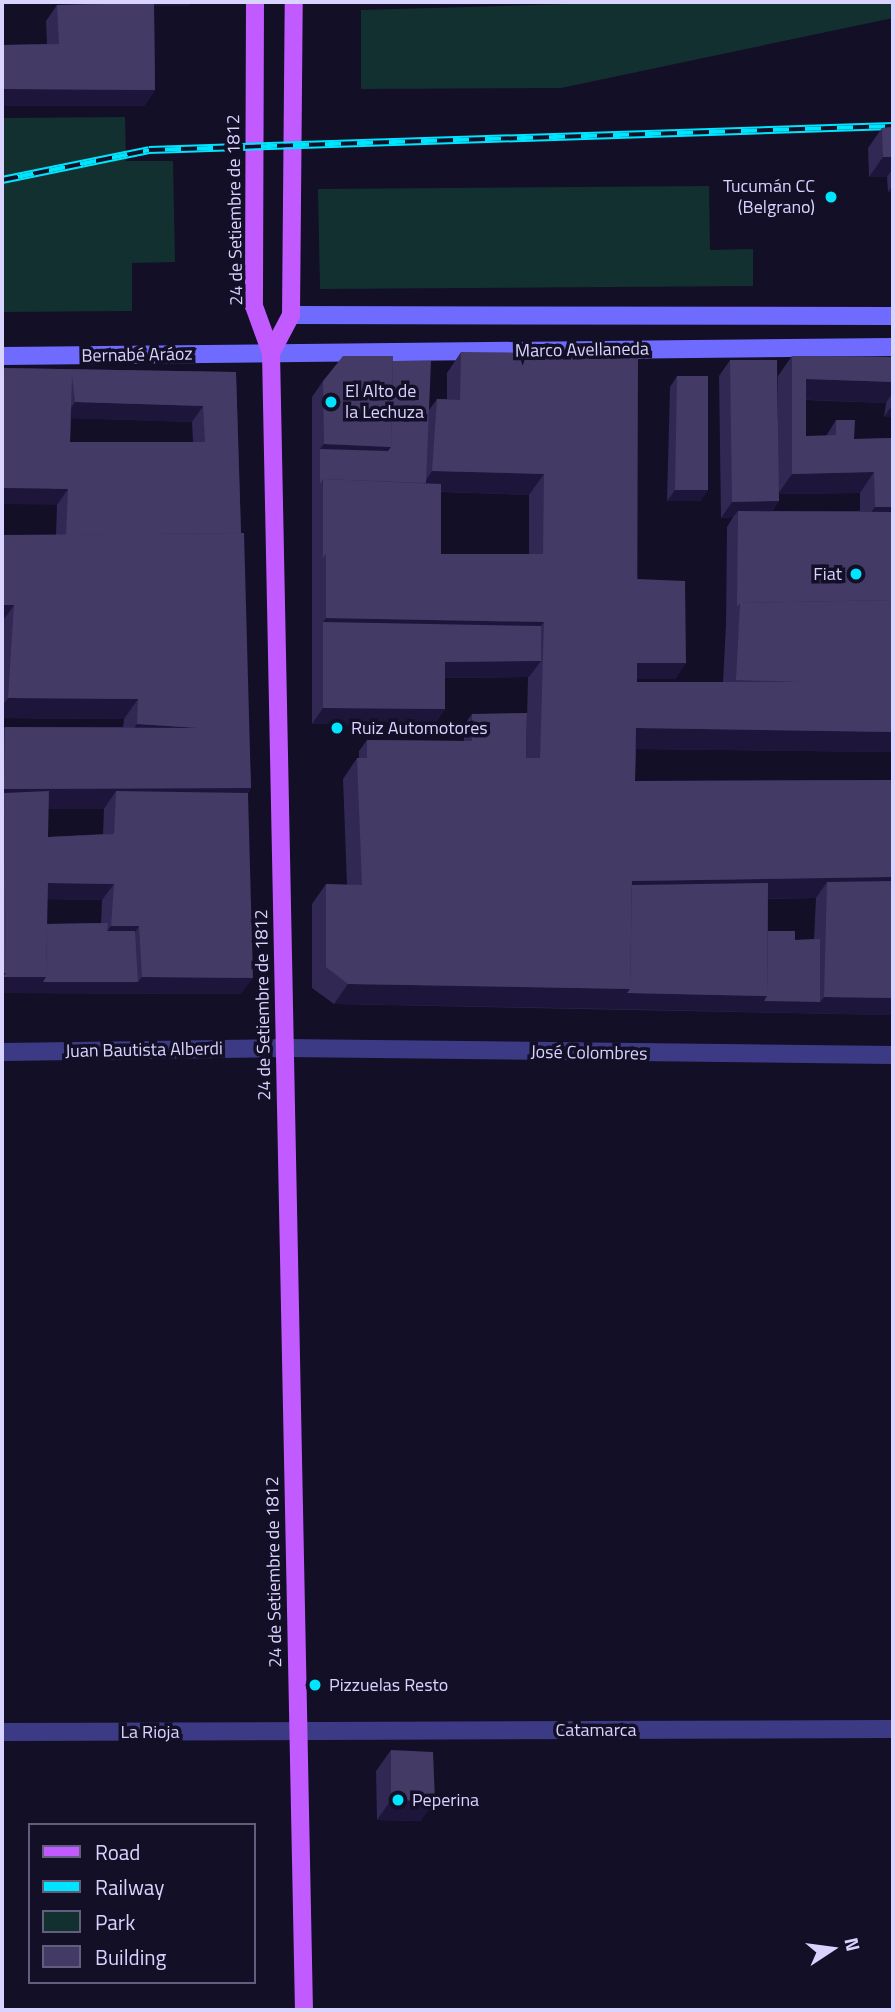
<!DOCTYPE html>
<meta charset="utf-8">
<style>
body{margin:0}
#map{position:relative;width:895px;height:2012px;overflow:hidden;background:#130f26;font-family:"Titillium Web",sans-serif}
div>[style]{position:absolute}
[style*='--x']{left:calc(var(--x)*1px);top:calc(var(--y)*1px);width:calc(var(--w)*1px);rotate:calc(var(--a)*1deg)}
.green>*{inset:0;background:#12302f}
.street>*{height:18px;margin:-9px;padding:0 9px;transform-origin:9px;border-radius:9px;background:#3d3a85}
.secondary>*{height:18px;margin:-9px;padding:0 9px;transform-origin:9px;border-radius:9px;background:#6f6bff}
.primary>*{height:18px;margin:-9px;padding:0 9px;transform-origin:9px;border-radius:9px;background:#c25bff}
.rail>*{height:8px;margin-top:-4px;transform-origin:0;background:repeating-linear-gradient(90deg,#130f26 0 16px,#00e5ff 0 32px);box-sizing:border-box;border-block:2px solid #00e5ff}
.wall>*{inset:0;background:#312854}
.shaded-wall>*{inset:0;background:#1d163a}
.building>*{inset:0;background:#433a66}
.dots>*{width:19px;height:19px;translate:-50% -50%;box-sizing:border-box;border:4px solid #130f26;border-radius:50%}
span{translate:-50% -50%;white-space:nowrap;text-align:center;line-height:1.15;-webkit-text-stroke:7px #130f26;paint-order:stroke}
.poi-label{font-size:18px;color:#d9d4ff}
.right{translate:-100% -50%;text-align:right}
.left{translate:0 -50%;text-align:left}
.street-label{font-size:18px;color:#d9d4ff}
.frame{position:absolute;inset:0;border:4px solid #d9d4ff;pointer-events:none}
.legend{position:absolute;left:28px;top:1823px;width:228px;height:161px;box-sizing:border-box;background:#130f26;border:2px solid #625e7d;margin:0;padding:9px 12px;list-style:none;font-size:21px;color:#d9d4ff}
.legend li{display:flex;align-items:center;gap:14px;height:35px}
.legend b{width:35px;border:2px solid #625e7d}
.north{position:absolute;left:797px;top:1914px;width:70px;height:70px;-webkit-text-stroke:5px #130f26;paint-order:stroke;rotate:77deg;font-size:19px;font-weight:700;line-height:28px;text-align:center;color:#d9d4ff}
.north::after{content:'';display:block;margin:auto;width:24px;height:32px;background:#d9d4ff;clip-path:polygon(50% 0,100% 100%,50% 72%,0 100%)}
</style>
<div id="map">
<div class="green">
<i style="clip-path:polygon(637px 2px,893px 2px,893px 18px,561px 88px,361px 89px,361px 10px)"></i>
<i style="clip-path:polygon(125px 117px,126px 161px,173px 161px,175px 262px,132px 263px,132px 311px,2px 312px,2px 118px)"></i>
<i style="clip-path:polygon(709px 186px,710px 250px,753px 249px,753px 286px,320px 289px,318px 189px)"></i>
</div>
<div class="street">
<i style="--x:2;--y:1052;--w:283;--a:-0.8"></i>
<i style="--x:285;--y:1048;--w:608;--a:0.66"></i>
<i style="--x:2;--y:1732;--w:891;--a:-0.19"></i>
</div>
<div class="secondary">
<i style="--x:291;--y:315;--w:602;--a:0.1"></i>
<i style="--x:2;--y:356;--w:891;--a:-0.58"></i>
</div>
<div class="primary">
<i style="--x:255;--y:2;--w:304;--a:90.2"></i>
<i style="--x:254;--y:306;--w:50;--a:70.1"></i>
<i style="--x:271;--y:353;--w:1657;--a:88.86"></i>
<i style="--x:271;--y:353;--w:43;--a:-62.2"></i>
<i style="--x:291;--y:315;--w:313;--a:-89.5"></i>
</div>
<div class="rail">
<i style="--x:2;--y:180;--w:150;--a:-11.5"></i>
<i style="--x:149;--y:150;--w:744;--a:-1.85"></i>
</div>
<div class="wall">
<i style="clip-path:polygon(109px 2px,191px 2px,188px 6px,154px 6px,155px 90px,144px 106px,2px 106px,2px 45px,47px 44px,46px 21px,57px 5px,109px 4px)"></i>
<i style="clip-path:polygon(893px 127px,893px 192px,888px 192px,887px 177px,869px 177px,868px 148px,882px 128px)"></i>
<i style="clip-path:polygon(evenodd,461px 352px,637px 579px,686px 663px,675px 679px,637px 679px,637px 682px,723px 682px,726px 624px,727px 527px,733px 517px,721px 518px,719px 376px,730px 360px,778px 419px,778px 376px,792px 356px,893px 357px,893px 417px,884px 417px,886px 403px,806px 400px,806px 436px,826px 436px,836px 420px,854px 439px,893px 438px,893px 752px,636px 749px,635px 781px,893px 780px,892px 1015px,334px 1004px,312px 988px,312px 904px,326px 884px,347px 885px,343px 779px,357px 758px,359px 758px,359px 751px,367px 740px,464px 741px,464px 725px,472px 714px,526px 758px,528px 677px,445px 678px,445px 709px,434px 725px,312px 724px,312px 397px,323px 381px,393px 361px,429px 410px,437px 399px,447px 399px,447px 373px,461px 352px,441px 492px,529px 495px,529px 554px,441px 554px,441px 492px,461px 352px,860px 493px,860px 511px,772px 511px,779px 501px,779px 494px,860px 493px,461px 352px,816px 898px,814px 939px,795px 940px,768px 931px,768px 899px,816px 898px)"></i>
<i style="clip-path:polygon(evenodd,2px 368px,236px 372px,241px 533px,251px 788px,248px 793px,241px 994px,2px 993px,2px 731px,5px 727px,123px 727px,124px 719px,2px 718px,2px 535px,56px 535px,57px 505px,2px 368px,71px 418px,192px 422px,193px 442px,70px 442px,71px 418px,2px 368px,48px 809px,104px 809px,103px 834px,48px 837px,48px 809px,2px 368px,47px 899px,102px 900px,101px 923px,47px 924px,47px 899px)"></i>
<i style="clip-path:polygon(677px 376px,708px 490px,700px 501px,667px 501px,670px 387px)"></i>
<i style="clip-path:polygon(391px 1750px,421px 1821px,377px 1820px,376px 1771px)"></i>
</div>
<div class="shaded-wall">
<i style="clip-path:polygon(112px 2px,191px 2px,188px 6px,109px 6px)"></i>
<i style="clip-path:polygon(2px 89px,155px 90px,144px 106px,2px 106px)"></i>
<i style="clip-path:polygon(883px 157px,893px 157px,893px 168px,887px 177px,869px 177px)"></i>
<i style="clip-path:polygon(893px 185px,893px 192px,888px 192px)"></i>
<i style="clip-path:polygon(806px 379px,893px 382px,893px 392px,886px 403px,792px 399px)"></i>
<i style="clip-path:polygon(75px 402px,203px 406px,192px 422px,64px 418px)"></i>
<i style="clip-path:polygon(893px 404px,893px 417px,884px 417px)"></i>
<i style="clip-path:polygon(324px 444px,391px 447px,380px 463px,320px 449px)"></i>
<i style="clip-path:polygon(432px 471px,544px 474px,529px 495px,422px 491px,422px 486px)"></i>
<i style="clip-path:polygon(874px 472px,860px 493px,778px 494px,792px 474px)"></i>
<i style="clip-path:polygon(2px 488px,68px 489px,57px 505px,2px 504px)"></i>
<i style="clip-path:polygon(675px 490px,708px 490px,700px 501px,667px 501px)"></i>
<i style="clip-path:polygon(779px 501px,767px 517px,738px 511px,733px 517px,721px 518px,732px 502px)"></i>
<i style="clip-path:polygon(875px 507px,893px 507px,893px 528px,861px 527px)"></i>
<i style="clip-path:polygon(2px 605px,14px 605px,2px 622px)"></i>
<i style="clip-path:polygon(326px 618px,544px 622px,529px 642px,323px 622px)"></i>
<i style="clip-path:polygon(541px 661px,529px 677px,433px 678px,445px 662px)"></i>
<i style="clip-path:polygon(635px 663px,686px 663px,675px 679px,623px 679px)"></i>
<i style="clip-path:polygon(8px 698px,138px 699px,124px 719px,2px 718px,2px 706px)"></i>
<i style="clip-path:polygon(323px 708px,445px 709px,434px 725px,312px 724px)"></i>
<i style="clip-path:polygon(137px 724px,198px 728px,123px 745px)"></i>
<i style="clip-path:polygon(636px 728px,893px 732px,893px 752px,622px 749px)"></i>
<i style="clip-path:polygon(251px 788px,236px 809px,116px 791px,104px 809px,2px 809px,4px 789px)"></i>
<i style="clip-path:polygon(893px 877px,893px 897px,827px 882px,816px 898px,629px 901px,632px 881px)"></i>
<i style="clip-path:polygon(48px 883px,114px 884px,102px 900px,36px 899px)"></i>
<i style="clip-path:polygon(111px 926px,139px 926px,128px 943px,100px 942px)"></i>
<i style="clip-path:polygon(2px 973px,46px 977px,138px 982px,142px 977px,253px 978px,241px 994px,2px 993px)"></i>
<i style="clip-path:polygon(348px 984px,630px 989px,616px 1009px,334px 1004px)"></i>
<i style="clip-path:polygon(627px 993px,767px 996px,820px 1002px,824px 997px,893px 998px,893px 1014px,892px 1015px,616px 1009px)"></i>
<i style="clip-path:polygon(391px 1800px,435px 1801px,421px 1821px,377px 1820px)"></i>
</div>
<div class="building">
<i style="clip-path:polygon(154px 3px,155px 90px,2px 89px,2px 45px,59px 44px,57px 5px)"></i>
<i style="clip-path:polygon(893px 127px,893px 157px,883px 157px,882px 128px)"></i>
<i style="clip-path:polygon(461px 352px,638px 354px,637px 682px,799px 682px,736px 680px,740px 603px,893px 600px,893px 732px,636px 728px,635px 781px,893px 780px,893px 877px,632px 881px,630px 989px,348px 984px,326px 967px,326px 884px,362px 885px,357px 758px,540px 758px,544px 622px,326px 618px,326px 554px,543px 554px,544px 474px,432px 471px,437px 399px,460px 400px)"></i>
<i style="clip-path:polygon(343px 356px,393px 356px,391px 447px,324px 444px,323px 381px)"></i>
<i style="clip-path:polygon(792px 356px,893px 357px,893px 382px,806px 379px,806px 436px,836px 435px,836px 420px,855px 420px,854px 439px,893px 438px,893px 507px,875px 507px,874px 472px,792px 474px)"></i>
<i style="clip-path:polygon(730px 360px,777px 360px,779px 501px,732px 502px)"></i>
<i style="clip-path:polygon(393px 361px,431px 361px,426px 483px,323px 479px,320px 484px,320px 449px,388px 451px,391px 447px)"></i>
<i style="clip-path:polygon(evenodd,2px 368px,236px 372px,241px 533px,66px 535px,68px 489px,2px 488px,2px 368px,72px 376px,75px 402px,203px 406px,205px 442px,70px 442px,72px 376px)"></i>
<i style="clip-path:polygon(677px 376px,708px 376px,708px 490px,675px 490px)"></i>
<i style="clip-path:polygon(323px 479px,441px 484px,441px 554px,326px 554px,323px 558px)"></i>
<i style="clip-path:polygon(738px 511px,893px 512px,893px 600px,740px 603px,737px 607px)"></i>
<i style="clip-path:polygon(244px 533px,251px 788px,4px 789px,6px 973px,2px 973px,2px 777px,4px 777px,5px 727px,198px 728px,137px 724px,138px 699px,8px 698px,14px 605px,2px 605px,2px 535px)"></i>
<i style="clip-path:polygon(637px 579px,685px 581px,686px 663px,637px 663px)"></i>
<i style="clip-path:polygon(323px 622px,541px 626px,541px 661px,445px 662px,445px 709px,323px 708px)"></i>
<i style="clip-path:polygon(527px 713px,526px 758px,367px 758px,367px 740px,472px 741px,472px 714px)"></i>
<i style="clip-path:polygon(49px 791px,48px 837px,114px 834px,116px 791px,248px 793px,253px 978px,142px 977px,139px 926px,111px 926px,114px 884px,48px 883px,46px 977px,3px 977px,6px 973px,4px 793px)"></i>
<i style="clip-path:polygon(893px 881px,893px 998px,824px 997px,827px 882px)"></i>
<i style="clip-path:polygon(768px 883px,767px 996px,627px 993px,630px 989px,632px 885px)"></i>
<i style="clip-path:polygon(108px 923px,107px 931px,135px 931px,138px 982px,43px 982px,46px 977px,47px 924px)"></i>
<i style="clip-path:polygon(768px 931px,795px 931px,795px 940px,820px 939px,820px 1002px,764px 1001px,767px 996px)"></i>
<i style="clip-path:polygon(391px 1750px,433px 1752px,435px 1801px,391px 1800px)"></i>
</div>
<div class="dots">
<i style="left:831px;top:197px;background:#00e5ff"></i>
<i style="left:331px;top:402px;background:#00e5ff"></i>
<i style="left:856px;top:574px;background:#00e5ff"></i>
<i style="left:337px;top:728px;background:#00e5ff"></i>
<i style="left:315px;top:1685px;background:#00e5ff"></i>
<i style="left:398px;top:1800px;background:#00e5ff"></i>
</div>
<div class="poi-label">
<span class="right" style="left:815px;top:197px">Tucumán CC<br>(Belgrano)</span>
<span class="left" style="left:345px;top:402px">El Alto de<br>la Lechuza</span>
<span class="right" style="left:842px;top:574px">Fiat</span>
<span class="left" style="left:351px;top:728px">Ruiz Automotores</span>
<span class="left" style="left:329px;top:1685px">Pizzuelas Resto</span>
<span class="left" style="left:412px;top:1800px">Peperina</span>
</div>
<div class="street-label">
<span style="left:235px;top:210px;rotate:-91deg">24 de Setiembre de 1812</span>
<span style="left:582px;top:350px;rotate:-1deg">Marco Avellaneda</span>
<span style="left:137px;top:355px;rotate:-1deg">Bernabé Aráoz</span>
<span style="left:263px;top:1005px;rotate:-91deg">24 de Setiembre de 1812</span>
<span style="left:144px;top:1050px;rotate:-1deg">Juan Bautista Alberdi</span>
<span style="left:589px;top:1053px;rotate:1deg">José Colombres</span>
<span style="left:274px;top:1572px;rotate:-91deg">24 de Setiembre de 1812</span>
<span style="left:596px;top:1730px">Catamarca</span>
<span style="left:150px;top:1732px">La Rioja</span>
</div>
<div class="frame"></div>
<ul class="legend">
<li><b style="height:9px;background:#c25bff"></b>Road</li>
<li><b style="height:9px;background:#00e5ff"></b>Railway</li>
<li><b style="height:19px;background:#12302f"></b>Park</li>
<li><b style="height:19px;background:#433a66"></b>Building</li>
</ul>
<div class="north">N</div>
</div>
